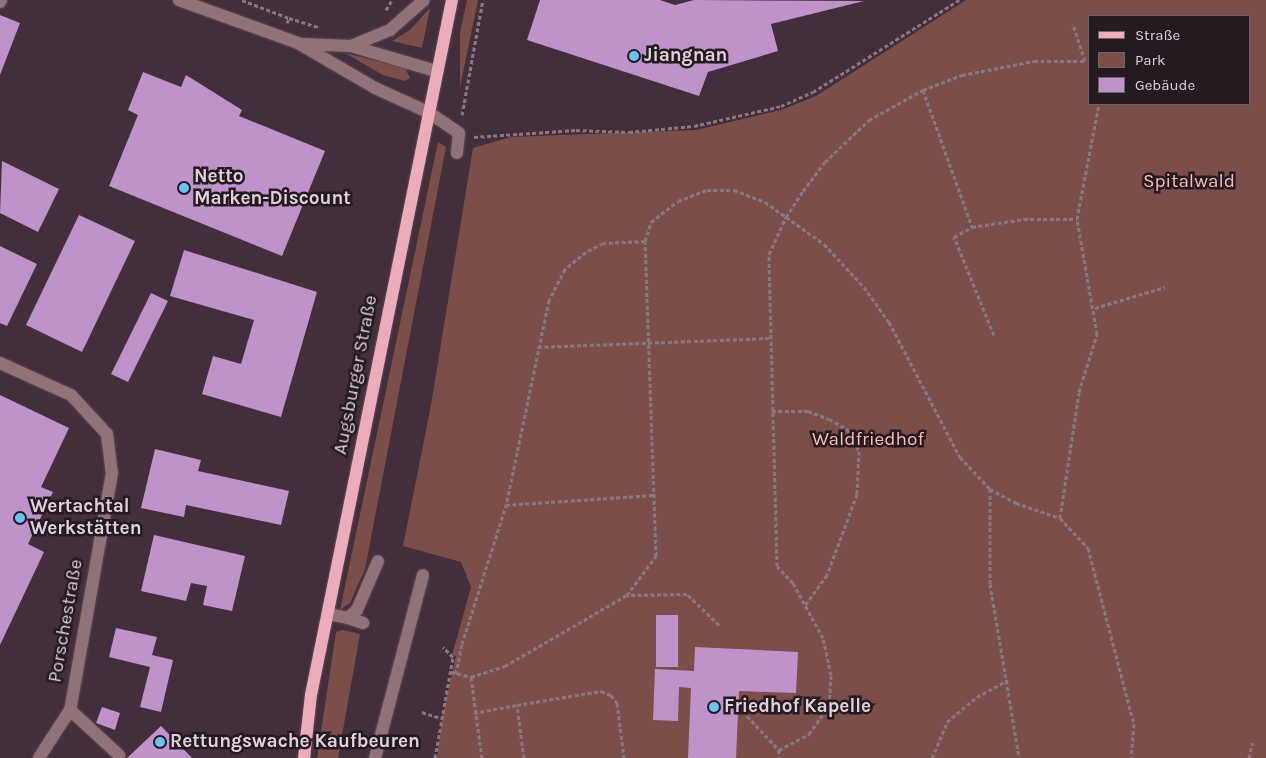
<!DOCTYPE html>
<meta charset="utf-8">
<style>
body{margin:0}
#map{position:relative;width:1266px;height:758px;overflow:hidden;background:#432f3b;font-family:Karla,sans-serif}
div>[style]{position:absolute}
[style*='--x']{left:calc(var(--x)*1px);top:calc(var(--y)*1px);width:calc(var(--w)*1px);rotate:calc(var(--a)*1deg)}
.green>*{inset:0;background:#7c4e49}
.building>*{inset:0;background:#bf92c9}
.path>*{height:3px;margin-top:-1.5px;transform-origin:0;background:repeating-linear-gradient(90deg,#887781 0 4px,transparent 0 6.5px)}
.roads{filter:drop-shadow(0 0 1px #5f4c57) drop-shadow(0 0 1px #5f4c57)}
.minor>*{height:12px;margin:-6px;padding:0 6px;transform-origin:6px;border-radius:6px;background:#927279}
.major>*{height:12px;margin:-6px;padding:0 6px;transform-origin:6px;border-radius:6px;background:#edacbb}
.dots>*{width:14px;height:14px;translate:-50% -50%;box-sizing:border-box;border:2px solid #241a20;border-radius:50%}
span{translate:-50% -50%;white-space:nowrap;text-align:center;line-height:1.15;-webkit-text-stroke:5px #241a20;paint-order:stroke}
.poi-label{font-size:19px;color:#dfd1d9;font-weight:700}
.left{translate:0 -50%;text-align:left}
.park-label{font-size:19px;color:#fbbcb5}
.street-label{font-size:19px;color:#dfd1d9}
.legend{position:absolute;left:1088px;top:15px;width:162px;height:90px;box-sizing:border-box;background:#241a20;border:1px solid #6f636a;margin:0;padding:6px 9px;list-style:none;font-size:15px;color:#dfd1d9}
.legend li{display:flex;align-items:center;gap:10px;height:25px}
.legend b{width:25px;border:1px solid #6f636a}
</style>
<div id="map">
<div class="green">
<i style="clip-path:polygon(467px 0,478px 0,460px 87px,460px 33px)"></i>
<i style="clip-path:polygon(evenodd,966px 0,1266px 0,1266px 758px,437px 758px,442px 718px,456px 656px,452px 655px,471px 587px,461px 562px,403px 546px,431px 405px,473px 148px,511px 137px,696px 130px,781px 110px,816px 96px,966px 0,1090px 16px,1250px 16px,1250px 104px,1090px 104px,1090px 16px)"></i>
<i style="clip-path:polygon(430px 8px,422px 48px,392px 41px,410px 30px)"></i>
<i style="clip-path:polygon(345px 53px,405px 68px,410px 78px,405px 81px,383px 75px)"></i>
<i style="clip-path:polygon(438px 142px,446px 147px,365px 569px,350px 603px,340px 610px)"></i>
<i style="clip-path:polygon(343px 630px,360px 634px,338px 758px,317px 758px,336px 632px)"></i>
</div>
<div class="building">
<i style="clip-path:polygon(540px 0,660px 0,675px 5px,694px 0,864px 1px,771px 24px,778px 51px,708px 72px,699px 96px,527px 40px)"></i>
<i style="clip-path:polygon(0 15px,20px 23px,0 75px)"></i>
<i style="clip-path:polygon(143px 72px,181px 87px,186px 75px,242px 110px,239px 116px,325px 151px,282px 256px,109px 186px,138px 115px,128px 110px)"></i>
<i style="clip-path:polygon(2px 161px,59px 189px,38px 232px,0 213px)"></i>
<i style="clip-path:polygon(79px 215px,135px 241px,82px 352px,26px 325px)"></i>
<i style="clip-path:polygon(0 246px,37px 264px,7px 326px,0 323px)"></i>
<i style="clip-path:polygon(184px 250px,317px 292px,281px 417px,202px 394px,213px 356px,241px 364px,254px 320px,170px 296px)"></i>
<i style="clip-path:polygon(151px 293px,168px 301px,128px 382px,111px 374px)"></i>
<i style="clip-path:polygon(0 395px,69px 428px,41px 487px,53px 492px,28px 544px,44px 552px,0 645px)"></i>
<i style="clip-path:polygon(155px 449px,201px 460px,198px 471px,289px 491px,281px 525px,186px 505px,184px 517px,141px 508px)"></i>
<i style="clip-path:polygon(154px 535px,245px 556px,232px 611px,203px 605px,207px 586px,191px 583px,186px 601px,141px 591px)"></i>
<i style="clip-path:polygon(656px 615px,678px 615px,678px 667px,656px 667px)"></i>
<i style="clip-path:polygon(116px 628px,157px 637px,152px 655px,173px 660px,161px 712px,140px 707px,150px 667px,109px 657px)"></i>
<i style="clip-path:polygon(695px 647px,798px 652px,796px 693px,739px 691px,736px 758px,688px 758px,691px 688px,679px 687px,678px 721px,653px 720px,655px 669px,694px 671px)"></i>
<i style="clip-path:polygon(102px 707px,120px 713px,115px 730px,96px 723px)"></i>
<i style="clip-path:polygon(161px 726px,192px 758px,127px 758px)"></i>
</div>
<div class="path">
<i style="--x:242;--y:0;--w:50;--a:21"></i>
<i style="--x:386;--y:10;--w:12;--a:-59"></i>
<i style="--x:287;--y:23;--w:5;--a:-68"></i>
<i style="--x:289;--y:18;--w:31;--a:17"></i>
<i style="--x:923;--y:90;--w:145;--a:70.3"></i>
<i style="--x:462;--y:115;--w:117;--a:-79.7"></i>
<i style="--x:474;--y:137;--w:102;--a:-3.9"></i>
<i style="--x:576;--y:130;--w:53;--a:2.2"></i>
<i style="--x:629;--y:132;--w:65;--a:-5.3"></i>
<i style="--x:694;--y:126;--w:89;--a:-12.9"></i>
<i style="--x:781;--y:106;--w:35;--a:-24"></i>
<i style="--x:813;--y:92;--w:173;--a:-32.2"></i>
<i style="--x:645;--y:241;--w:42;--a:177.3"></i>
<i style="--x:603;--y:243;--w:19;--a:152"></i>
<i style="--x:586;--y:252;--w:27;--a:141"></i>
<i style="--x:565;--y:269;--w:35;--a:117"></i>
<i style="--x:549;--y:300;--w:209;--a:101.8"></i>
<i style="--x:506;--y:505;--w:148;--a:-3.9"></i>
<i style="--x:1095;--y:308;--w:73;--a:-16.7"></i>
<i style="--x:994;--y:335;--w:106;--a:-112.2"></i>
<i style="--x:954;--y:237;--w:21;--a:-29"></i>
<i style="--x:972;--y:227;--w:53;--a:-8.7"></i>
<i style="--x:1024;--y:219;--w:53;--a:0"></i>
<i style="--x:538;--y:347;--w:232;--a:-2.2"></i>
<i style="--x:772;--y:411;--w:36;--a:0"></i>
<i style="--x:808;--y:411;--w:22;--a:21"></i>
<i style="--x:829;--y:419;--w:21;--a:29"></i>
<i style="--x:847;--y:429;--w:25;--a:61"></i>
<i style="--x:859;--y:451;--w:43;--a:92.7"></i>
<i style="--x:857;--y:494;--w:86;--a:110.3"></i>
<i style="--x:827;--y:575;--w:37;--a:126"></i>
<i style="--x:990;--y:489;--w:95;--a:90"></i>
<i style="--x:990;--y:584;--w:176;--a:80.5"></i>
<i style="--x:1060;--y:518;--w:127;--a:-81.4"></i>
<i style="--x:1079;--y:392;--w:61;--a:-72.8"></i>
<i style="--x:1097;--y:334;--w:117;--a:-99.9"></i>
<i style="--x:1077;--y:219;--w:117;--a:-79.2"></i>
<i style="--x:719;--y:625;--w:45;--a:-135.9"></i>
<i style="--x:687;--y:594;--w:60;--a:179"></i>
<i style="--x:627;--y:595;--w:49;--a:-53.4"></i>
<i style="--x:656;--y:556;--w:315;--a:-92"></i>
<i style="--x:645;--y:241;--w:20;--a:-72"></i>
<i style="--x:651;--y:222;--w:34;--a:-38"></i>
<i style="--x:678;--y:201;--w:31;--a:-21"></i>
<i style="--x:707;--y:190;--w:27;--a:0"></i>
<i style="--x:734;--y:190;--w:33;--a:21"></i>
<i style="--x:765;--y:202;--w:72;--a:35.4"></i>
<i style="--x:824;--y:244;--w:59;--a:47.1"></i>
<i style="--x:864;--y:287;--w:43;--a:54.5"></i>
<i style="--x:889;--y:322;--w:153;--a:62.3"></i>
<i style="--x:960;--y:457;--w:44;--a:46.8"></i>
<i style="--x:990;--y:489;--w:30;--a:28"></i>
<i style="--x:1016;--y:503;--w:46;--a:18.8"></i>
<i style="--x:1060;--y:518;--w:41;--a:47"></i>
<i style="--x:1088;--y:548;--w:182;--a:75.4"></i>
<i style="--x:1134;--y:724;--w:34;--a:95"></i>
<i style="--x:451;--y:672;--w:21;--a:14"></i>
<i style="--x:471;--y:677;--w:36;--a:-18"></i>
<i style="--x:505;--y:666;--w:141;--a:-30.2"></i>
<i style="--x:456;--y:674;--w:31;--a:-79"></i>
<i style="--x:462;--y:644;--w:146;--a:-72.4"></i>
<i style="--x:471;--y:677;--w:82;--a:82.3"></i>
<i style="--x:422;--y:712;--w:19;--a:18"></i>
<i style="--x:474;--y:713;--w:44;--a:-10.5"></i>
<i style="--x:747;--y:716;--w:47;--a:46.7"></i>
<i style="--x:779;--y:750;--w:8;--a:90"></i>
<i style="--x:779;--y:750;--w:34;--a:-28"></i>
<i style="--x:809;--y:734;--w:35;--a:-55"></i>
<i style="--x:829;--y:705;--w:30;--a:-86"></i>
<i style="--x:831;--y:675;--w:38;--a:-102"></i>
<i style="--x:823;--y:638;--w:63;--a:-118.6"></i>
<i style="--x:793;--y:583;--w:23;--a:-133"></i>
<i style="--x:777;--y:566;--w:312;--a:-91.5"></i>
<i style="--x:769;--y:254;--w:41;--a:-65.3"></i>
<i style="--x:786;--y:217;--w:31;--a:-57"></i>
<i style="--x:803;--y:191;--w:36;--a:-53"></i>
<i style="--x:825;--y:162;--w:61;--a:-43.7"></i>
<i style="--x:869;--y:120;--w:62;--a:-29.1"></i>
<i style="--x:923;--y:90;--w:42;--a:-21"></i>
<i style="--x:962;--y:75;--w:73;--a:-11"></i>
<i style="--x:1034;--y:61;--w:51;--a:0"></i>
<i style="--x:1085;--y:61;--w:39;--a:-108"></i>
<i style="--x:435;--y:758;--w:103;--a:-79.9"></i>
<i style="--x:453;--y:657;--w:14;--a:-135"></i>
<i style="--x:524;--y:758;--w:53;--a:-97.5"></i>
<i style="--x:517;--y:705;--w:85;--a:-9.5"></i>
<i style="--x:601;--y:691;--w:11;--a:22"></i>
<i style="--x:611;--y:695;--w:10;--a:53"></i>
<i style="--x:617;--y:703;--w:55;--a:82.7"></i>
<i style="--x:932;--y:758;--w:39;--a:-67"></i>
<i style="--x:947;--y:722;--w:39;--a:-40"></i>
<i style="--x:977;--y:697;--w:35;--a:-29"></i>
<i style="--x:1249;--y:758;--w:16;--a:-76"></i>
</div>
<div class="roads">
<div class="minor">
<i style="--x:179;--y:0;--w:127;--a:19.9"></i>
<i style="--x:298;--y:43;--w:89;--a:30.3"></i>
<i style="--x:375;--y:88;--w:58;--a:24.4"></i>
<i style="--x:428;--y:112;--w:37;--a:34"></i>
<i style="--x:459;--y:133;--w:20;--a:96"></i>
<i style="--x:0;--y:2;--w:2;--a:-63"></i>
<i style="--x:301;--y:44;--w:50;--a:2.3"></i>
<i style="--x:351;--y:46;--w:89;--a:16.4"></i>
<i style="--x:351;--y:46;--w:42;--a:-22.3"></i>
<i style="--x:390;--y:30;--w:45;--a:-41.4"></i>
<i style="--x:0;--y:363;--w:78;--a:24.3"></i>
<i style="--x:71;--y:395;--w:53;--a:47.3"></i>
<i style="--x:107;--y:434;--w:39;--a:83"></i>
<i style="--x:112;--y:473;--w:241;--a:100"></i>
<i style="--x:70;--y:710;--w:57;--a:122.9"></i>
<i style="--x:328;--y:614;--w:20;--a:11"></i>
<i style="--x:348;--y:618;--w:12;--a:-42"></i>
<i style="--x:357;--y:610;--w:53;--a:-66.8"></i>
<i style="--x:348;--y:618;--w:16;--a:18"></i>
<i style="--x:70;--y:710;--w:67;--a:42.6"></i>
<i style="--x:375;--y:758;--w:189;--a:-75.3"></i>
</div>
<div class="major">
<i style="--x:304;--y:758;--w:63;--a:-83.7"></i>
<i style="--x:311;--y:695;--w:709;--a:-78.53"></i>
</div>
</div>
<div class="dots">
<i style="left:634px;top:56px;background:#69c4f1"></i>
<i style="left:184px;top:188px;background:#69c4f1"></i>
<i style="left:20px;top:518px;background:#69c4f1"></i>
<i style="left:714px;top:707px;background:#69c4f1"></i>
<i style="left:160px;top:742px;background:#69c4f1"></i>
</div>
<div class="poi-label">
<span class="left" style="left:644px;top:56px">Jiangnan</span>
<span class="left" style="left:194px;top:188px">Netto<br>Marken-Discount</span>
<span class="left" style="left:30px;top:518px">Wertachtal<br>Werkstätten</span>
<span class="left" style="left:724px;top:707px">Friedhof Kapelle</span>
<span class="left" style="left:170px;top:742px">Rettungswache Kaufbeuren</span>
</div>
<div class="park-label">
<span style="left:1189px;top:182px">Spitalwald</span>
<span style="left:868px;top:440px">Waldfriedhof</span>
</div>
<div class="street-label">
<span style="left:356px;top:375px;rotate:-79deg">Augsburger Straße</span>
<span style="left:66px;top:621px;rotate:-80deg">Porschestraße</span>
</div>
<ul class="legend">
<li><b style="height:6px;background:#edacbb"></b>Straße</li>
<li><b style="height:14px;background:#7c4e49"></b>Park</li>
<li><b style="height:14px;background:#bf92c9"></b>Gebäude</li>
</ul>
</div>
